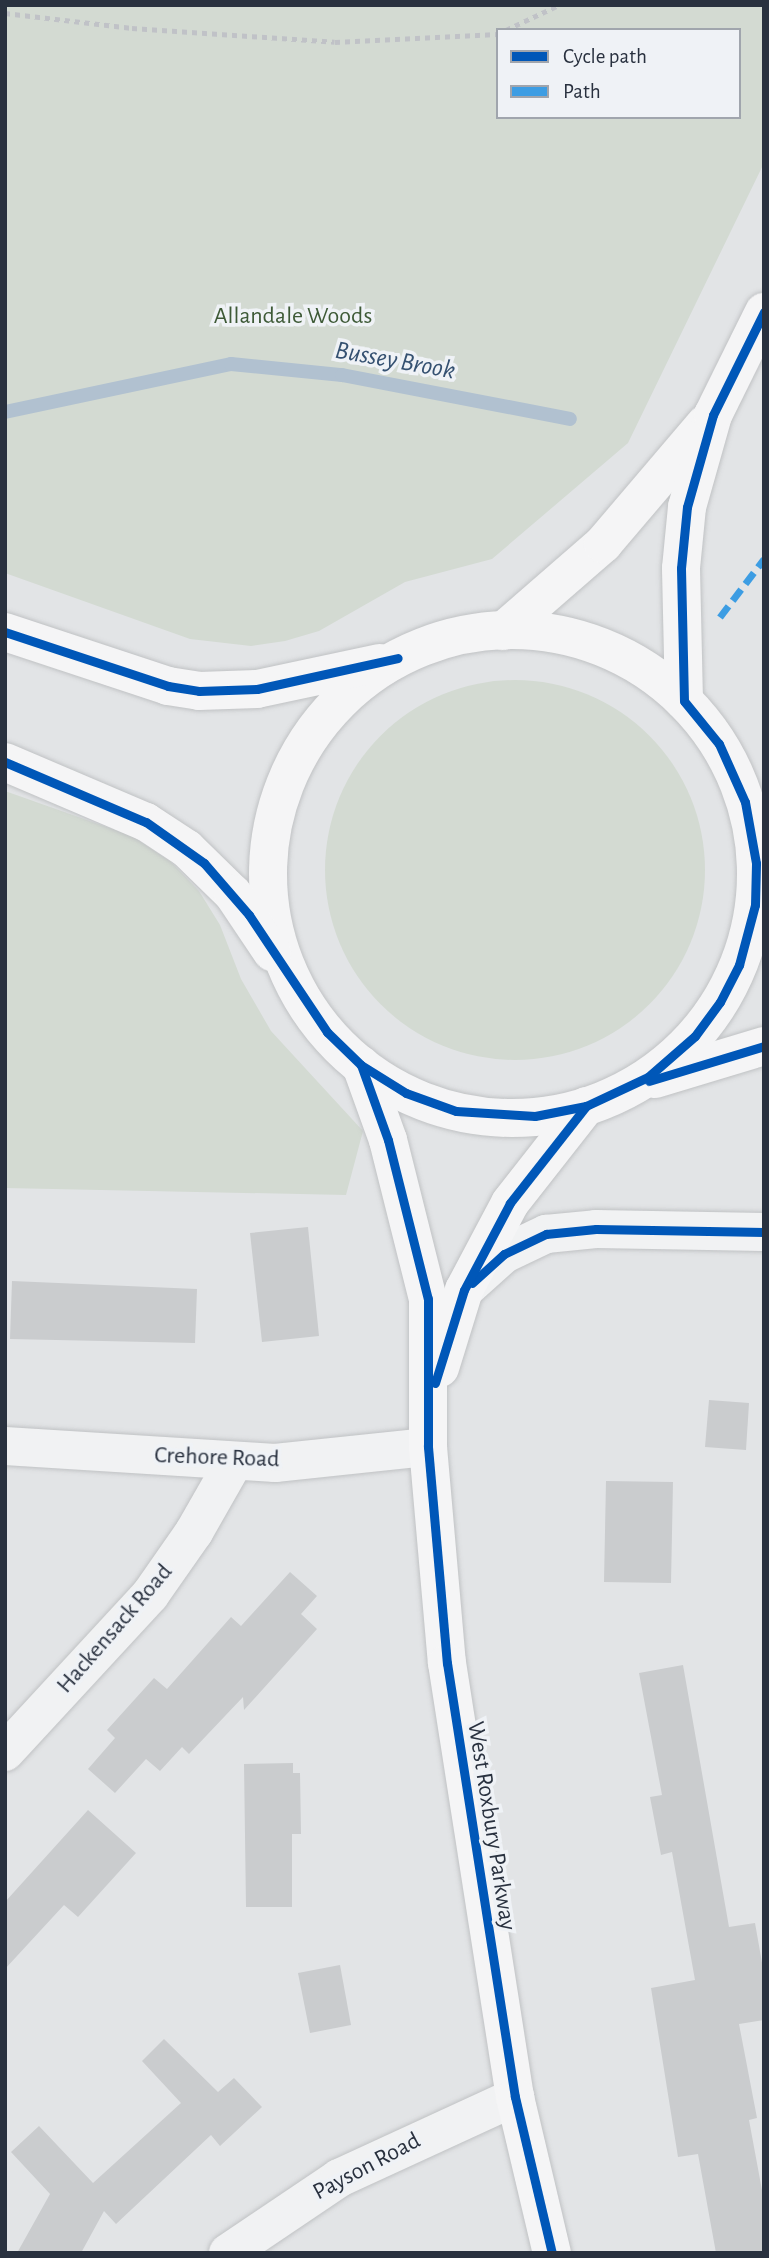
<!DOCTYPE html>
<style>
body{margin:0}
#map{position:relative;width:769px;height:2258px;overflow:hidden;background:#e2e4e6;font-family:"Alegreya Sans",sans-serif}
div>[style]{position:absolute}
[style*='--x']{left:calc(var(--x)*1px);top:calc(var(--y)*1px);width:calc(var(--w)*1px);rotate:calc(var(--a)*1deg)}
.green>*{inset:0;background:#d3dad2}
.round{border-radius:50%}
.stream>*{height:14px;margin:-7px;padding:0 7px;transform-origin:7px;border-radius:7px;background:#b1c1d0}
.building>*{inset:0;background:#caccce}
.path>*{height:4.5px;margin-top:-2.25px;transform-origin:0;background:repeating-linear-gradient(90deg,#c0c2c7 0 5px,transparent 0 10px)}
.roads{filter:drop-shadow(0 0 2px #c0c2c4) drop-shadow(0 0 2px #c0c2c4)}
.minor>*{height:38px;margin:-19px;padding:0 19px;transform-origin:19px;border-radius:19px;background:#f1f2f3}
.primary>*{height:38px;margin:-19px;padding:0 19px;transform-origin:19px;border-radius:19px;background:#f5f5f6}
.trunk>*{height:38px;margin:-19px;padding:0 19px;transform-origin:19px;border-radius:19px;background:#f5f5f6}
.trunk>.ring{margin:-19px;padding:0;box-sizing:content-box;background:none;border:38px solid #f5f5f6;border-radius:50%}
.quiet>*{height:7px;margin-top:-3.5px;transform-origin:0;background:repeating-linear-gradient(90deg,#3d9de3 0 14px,transparent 0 21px)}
.cycleway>*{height:9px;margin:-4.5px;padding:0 4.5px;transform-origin:4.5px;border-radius:4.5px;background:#0057b8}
span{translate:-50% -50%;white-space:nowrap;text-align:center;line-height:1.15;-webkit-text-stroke:7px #eff2f6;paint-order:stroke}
.park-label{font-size:24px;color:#3e5a37}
.street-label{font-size:24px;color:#29313f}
.water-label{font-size:26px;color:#355171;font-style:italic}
.frame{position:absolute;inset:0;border:7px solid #29313f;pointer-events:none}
.legend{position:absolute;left:496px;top:28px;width:245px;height:91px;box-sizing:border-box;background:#eff2f6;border:2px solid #a0a5ad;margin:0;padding:9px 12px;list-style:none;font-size:21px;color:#29313f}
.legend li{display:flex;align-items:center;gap:14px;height:35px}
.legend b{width:35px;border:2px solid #a0a5ad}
</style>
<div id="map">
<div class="green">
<i style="clip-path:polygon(evenodd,5px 5px,764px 5px,764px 163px,628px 443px,492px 559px,405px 582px,319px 631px,285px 641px,251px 646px,190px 639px,5px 573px,5px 5px,498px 30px,739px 30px,739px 117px,498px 117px,498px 30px)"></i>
<i class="round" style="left:325px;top:680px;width:380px;height:380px"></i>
<i style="clip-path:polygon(5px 791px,132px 836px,171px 862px,199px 891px,220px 925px,241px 979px,271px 1031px,363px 1131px,346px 1195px,5px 1188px)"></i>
</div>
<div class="stream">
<i style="--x:5;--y:412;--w:231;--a:-12"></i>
<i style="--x:231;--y:364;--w:112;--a:5.7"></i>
<i style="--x:342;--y:375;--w:232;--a:10.9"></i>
</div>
<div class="building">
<i style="clip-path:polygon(308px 1227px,319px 1336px,262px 1342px,250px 1233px)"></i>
<i style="clip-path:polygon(12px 1281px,197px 1289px,195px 1343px,10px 1339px)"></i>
<i style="clip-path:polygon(709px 1400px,749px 1403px,746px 1450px,705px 1447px)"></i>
<i style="clip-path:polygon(606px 1481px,673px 1482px,671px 1583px,604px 1582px)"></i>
<i style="clip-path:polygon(290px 1572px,317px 1596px,301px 1614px,317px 1629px,244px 1710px,243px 1697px,189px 1754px,182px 1747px,160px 1771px,146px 1759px,115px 1793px,88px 1769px,115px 1738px,107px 1730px,154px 1678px,167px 1689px,231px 1617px,241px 1626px)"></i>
<i style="clip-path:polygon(683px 1665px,729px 1927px,755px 1923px,764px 1974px,764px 2020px,739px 2024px,757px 2118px,749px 2120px,764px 2201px,764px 2253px,716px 2253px,698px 2154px,678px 2157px,651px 1988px,695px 1980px,672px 1852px,661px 1855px,650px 1797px,662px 1795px,639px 1673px)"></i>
<i style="clip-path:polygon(293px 1763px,293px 1773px,300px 1773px,301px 1834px,292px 1834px,292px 1907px,246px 1907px,244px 1764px)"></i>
<i style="clip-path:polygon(88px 1810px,136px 1853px,78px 1917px,64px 1905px,5px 1969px,5px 1902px)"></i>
<i style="clip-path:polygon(340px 1965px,351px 2025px,310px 2033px,298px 1973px)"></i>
<i style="clip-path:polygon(164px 2039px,218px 2092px,234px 2078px,262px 2107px,220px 2146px,211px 2135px,116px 2224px,104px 2211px,81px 2253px,17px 2253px,50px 2194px,11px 2152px,39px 2126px,93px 2183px,181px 2103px,142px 2061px)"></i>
</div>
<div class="path">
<i style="--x:5;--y:13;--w:128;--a:6.7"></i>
<i style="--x:132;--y:28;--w:203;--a:3.9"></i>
<i style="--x:335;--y:42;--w:163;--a:-2.8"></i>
<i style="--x:506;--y:30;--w:59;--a:-25.3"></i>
</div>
<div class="roads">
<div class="minor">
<i style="--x:465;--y:1289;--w:52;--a:-41.9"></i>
<i style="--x:504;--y:1254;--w:47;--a:-25.5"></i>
<i style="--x:546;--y:1234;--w:50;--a:-5.7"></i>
<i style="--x:596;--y:1229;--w:168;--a:1"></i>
<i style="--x:5;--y:1446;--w:271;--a:3.6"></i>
<i style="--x:275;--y:1463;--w:154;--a:-6"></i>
<i style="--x:5;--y:1752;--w:214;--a:-47.3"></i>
<i style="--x:150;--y:1595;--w:77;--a:-55.1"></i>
<i style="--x:194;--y:1532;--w:81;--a:-60.3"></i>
<i style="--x:228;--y:2253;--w:134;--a:-34"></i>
<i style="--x:339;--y:2178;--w:194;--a:-24.7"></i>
</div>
<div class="primary">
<i style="--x:503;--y:631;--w:133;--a:-41"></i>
<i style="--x:603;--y:544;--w:157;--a:-49.6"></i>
<i style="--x:684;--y:701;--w:133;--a:-91.3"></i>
<i style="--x:681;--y:568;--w:61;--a:-84.4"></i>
<i style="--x:687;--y:507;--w:96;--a:-74.2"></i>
<i style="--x:713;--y:415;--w:115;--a:-63.7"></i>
<i style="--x:361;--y:1065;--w:80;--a:70.2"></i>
<i style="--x:388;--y:1140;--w:164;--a:75.9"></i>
<i style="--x:428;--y:1299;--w:148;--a:90"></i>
<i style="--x:428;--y:1447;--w:217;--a:85"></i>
<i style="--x:447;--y:1663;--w:439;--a:81.1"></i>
<i style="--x:515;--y:2097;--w:160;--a:76.7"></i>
<i style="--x:440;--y:1368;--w:82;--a:-72.9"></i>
<i style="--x:464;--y:1290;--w:98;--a:-62.1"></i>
<i style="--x:510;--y:1203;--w:123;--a:-51.9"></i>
</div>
<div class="trunk">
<i class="ring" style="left:268px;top:630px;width:450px;height:450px"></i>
<i style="--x:5;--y:632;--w:172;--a:18.3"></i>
<i style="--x:168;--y:686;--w:31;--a:9"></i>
<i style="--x:199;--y:691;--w:58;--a:-2"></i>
<i style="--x:257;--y:689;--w:125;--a:-12"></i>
<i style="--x:5;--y:762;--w:153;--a:23.1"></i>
<i style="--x:146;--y:822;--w:49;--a:33.4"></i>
<i style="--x:187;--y:849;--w:64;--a:44.4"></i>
<i style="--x:233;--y:894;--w:70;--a:56.1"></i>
<i style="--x:655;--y:1079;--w:114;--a:-16.8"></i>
</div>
</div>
<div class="quiet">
<i style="--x:720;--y:617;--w:73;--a:-52.8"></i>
</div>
<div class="cycleway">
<i style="--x:5;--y:632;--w:172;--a:18.3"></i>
<i style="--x:168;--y:686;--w:31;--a:9"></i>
<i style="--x:199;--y:691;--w:58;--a:-2"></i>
<i style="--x:257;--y:689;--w:144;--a:-12.4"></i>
<i style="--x:5;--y:762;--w:153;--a:23.1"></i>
<i style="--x:146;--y:822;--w:71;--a:35.3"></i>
<i style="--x:204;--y:863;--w:69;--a:49.1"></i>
<i style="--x:249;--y:915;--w:141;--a:56.3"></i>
<i style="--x:327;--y:1032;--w:47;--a:44.1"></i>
<i style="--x:361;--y:1065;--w:53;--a:31.9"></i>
<i style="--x:406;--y:1093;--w:53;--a:19.8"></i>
<i style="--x:456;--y:1111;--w:79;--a:3.6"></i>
<i style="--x:535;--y:1116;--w:52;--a:-11.1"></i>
<i style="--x:586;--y:1106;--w:68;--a:-25.1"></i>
<i style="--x:648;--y:1077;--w:62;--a:-41.1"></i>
<i style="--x:695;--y:1036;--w:42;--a:-53.7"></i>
<i style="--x:720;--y:1002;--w:42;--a:-62.8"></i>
<i style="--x:739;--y:965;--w:62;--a:-75.1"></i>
<i style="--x:755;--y:905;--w:42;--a:-88.6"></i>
<i style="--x:756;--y:863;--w:62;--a:-100.2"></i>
<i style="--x:745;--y:802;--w:64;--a:-114.1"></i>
<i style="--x:719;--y:744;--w:55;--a:-129.1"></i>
<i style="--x:684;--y:701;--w:133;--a:-91.3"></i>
<i style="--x:681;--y:568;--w:61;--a:-84.4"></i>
<i style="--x:687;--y:507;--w:96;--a:-74.2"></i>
<i style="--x:713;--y:415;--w:115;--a:-63.7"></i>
<i style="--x:361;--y:1065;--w:80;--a:70.2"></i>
<i style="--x:388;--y:1140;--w:164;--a:75.9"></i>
<i style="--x:428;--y:1299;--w:148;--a:90"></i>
<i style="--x:428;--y:1447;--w:217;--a:85"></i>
<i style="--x:447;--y:1663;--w:439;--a:81.1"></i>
<i style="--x:515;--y:2097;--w:160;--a:76.7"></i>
<i style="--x:649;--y:1081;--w:120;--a:-16.9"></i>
<i style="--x:472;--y:1283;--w:43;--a:-42.2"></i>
<i style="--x:504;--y:1254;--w:47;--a:-25.5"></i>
<i style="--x:546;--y:1234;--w:50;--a:-5.7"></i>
<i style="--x:596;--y:1229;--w:168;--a:1"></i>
<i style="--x:435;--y:1383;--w:97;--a:-72.7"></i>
<i style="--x:464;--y:1290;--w:98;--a:-62.1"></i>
<i style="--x:510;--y:1203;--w:123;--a:-51.9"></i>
</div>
<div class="park-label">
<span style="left:293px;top:317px">Allandale Woods</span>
</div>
<div class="street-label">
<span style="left:217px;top:1458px;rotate:2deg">Crehore Road</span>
<span style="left:115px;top:1629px;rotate:-49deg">Hackensack Road</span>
<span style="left:491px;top:1826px;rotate:81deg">West Roxbury Parkway</span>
<span style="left:367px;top:2167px;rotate:-28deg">Payson Road</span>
</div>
<div class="water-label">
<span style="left:395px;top:361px;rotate:10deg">Bussey Brook</span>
</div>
<div class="frame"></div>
<ul class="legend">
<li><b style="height:9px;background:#0057b8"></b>Cycle path</li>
<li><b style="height:9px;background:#3d9de3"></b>Path</li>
</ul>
</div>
